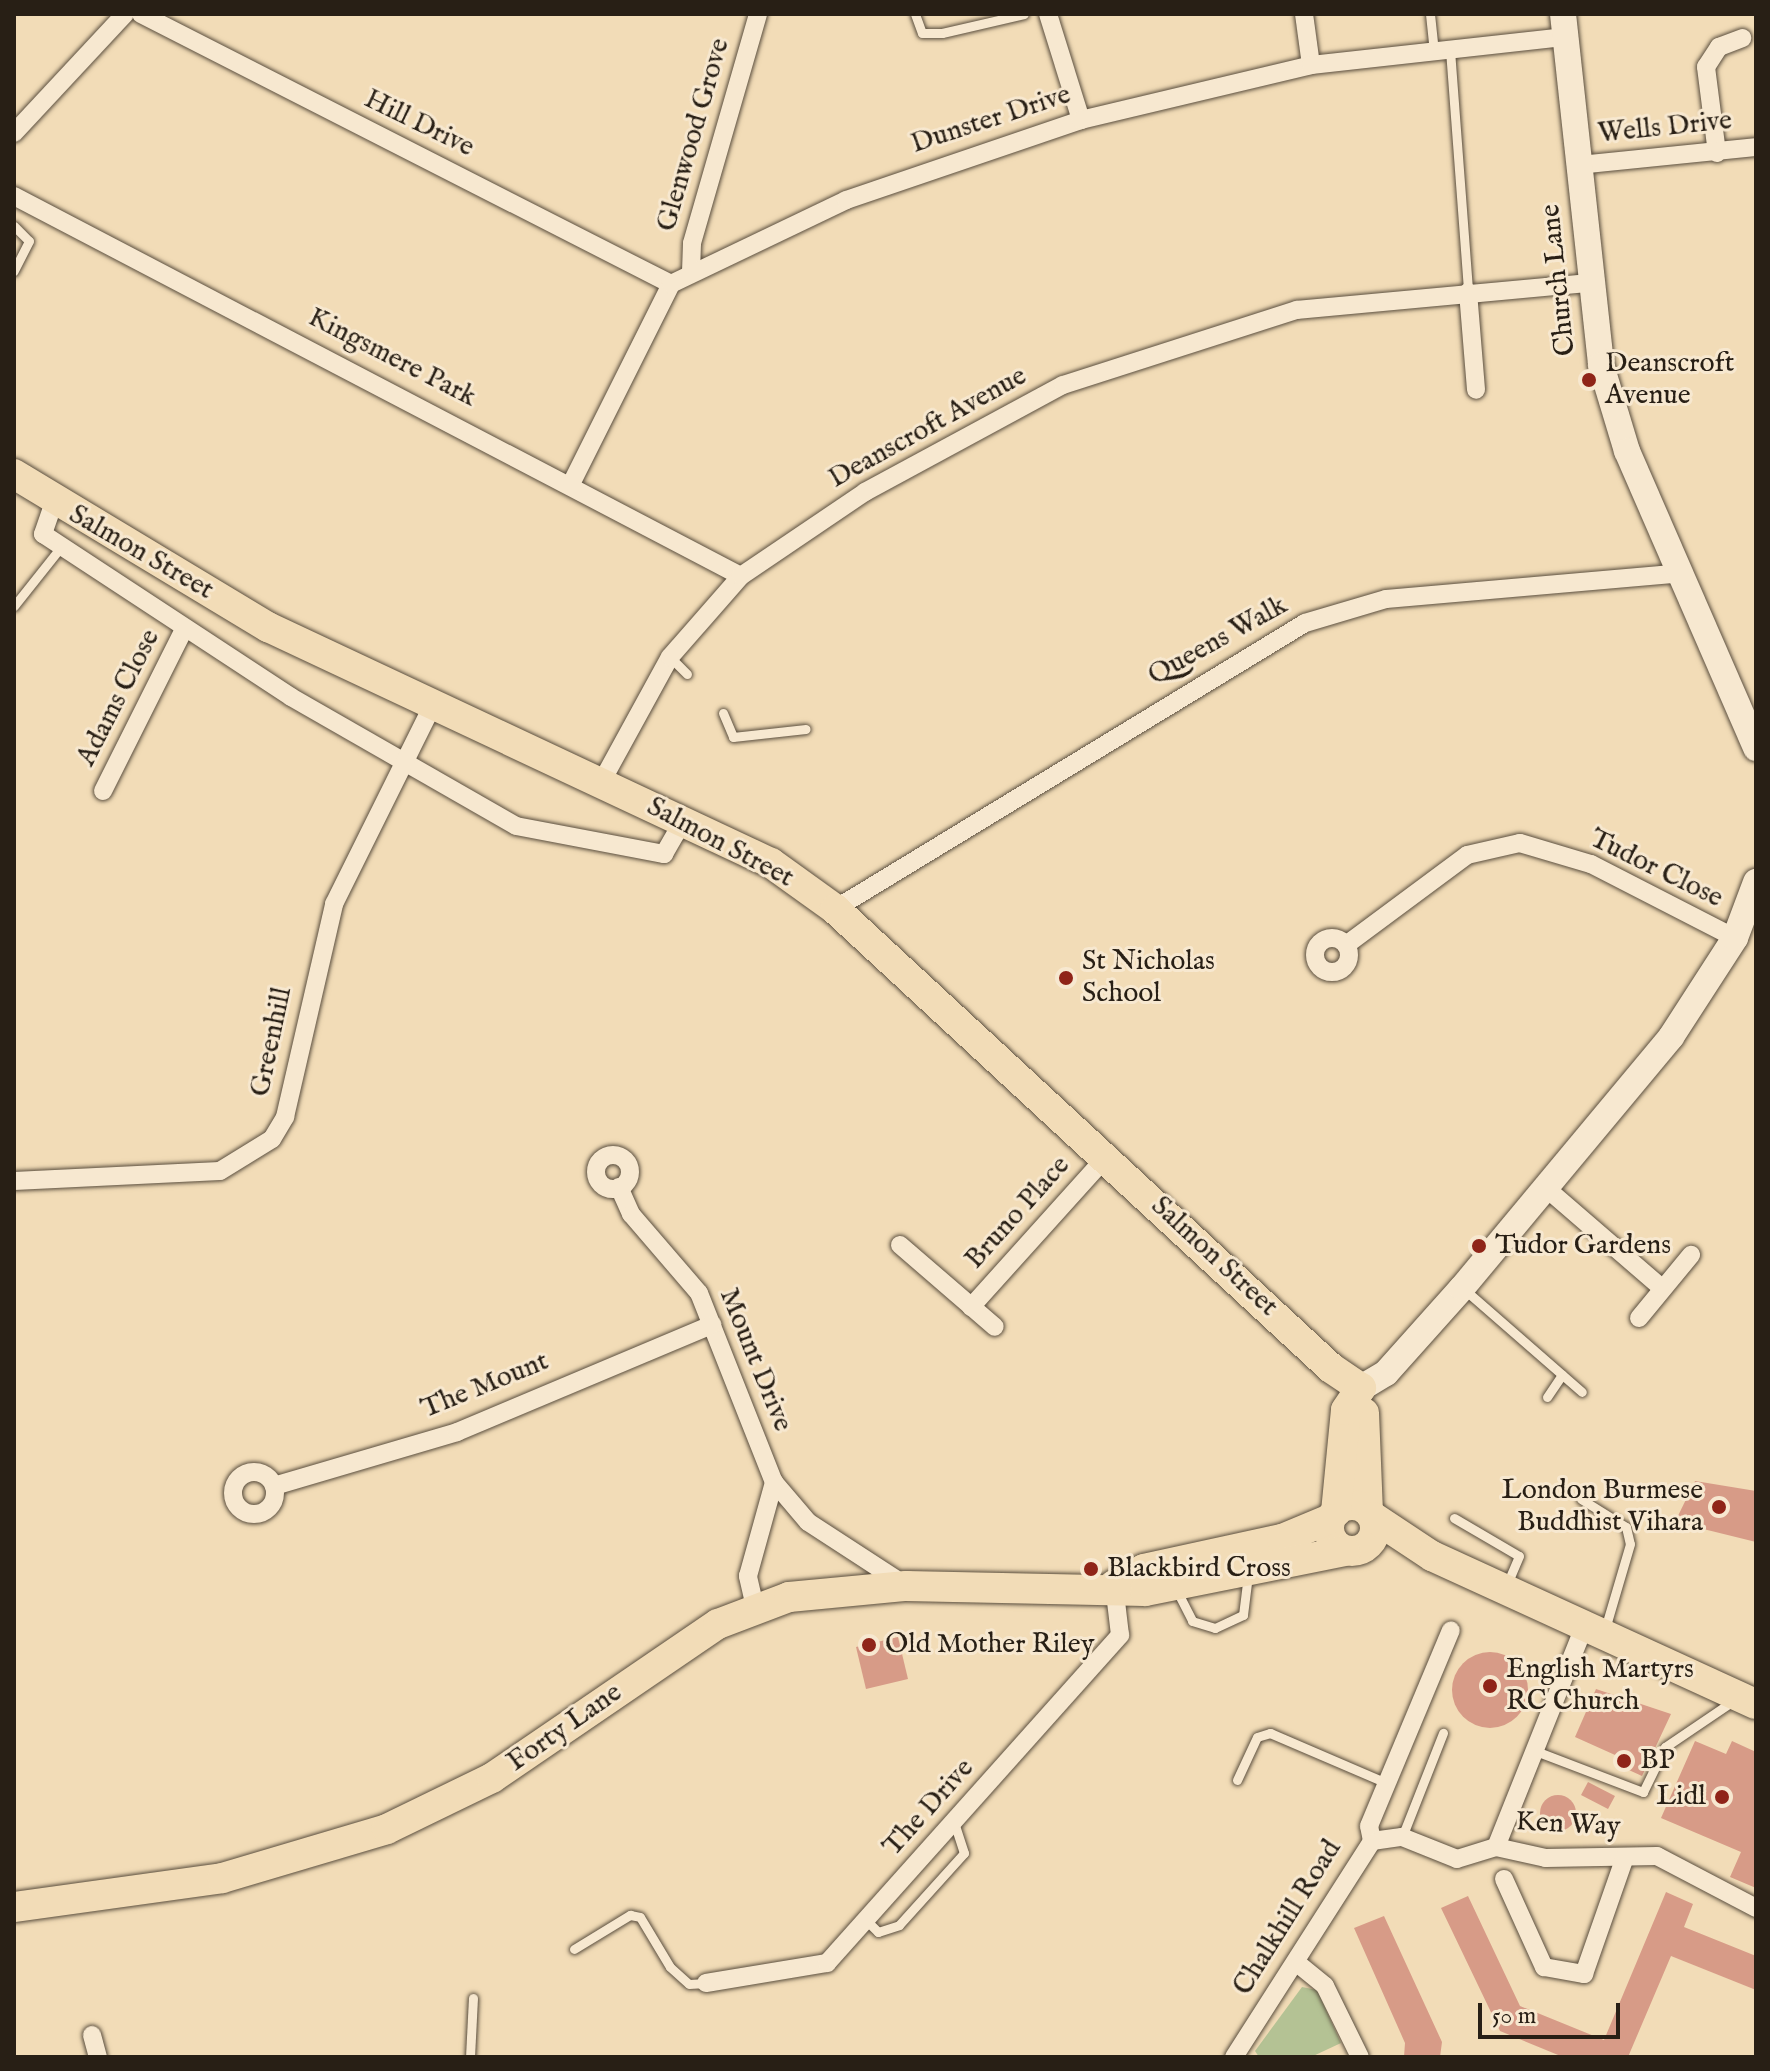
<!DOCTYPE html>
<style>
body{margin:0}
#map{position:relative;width:1770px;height:2071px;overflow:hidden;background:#f2dcb7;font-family:"IM FELL English",serif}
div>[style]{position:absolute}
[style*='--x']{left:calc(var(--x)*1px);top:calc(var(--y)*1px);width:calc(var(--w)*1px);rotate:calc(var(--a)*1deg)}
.green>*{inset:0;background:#b4c294}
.building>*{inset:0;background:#d79b87}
.round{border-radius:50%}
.roads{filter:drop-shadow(0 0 2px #5a4e3e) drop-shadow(0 0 2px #5a4e3e)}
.lane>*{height:9px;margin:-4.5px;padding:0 4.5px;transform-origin:4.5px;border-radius:4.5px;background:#f7e8d0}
.street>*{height:18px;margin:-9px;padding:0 9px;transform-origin:9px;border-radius:9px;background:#f7e8d0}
.street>.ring{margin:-9px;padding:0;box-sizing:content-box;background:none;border:18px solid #f7e8d0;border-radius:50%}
.secondary>*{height:26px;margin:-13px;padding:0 13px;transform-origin:13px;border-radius:13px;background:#f7e8d0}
.primary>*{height:30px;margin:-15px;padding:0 15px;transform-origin:15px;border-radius:15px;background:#f2dcb7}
.primary>.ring{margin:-15px;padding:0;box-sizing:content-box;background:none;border:30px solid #f2dcb7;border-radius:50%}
.dots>*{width:22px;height:22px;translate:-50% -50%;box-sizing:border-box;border:4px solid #f7e8d0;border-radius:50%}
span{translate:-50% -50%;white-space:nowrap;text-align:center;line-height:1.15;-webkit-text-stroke:6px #f7e8d0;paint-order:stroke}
.street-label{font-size:28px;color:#281f15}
.poi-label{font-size:28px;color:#281f15}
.left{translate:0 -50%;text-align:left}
.right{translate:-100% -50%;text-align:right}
.frame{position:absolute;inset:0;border:16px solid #281f15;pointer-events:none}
.scale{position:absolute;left:1478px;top:2003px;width:142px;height:36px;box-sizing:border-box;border:4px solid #281f15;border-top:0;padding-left:10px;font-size:24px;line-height:28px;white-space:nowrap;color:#281f15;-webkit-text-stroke:6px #f7e8d0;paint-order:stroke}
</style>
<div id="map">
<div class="green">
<i style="clip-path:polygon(1302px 1987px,1317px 1990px,1341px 2043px,1311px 2057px,1259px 2057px,1255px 2051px)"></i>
</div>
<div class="building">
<i style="clip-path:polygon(1695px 1481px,1756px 1491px,1756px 1542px,1675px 1522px)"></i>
<i style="clip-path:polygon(898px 1637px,908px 1679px,866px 1689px,856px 1647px)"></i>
<i class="round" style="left:1452px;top:1652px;width:76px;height:76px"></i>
<i style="clip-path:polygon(1596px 1689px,1671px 1714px,1642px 1776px,1620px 1766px,1624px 1759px,1575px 1737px)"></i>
<i style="clip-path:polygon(1695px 1741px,1726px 1754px,1732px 1741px,1756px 1752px,1756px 1888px,1730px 1877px,1741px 1852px,1661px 1818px)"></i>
<i style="clip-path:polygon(1588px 1782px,1615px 1796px,1608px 1809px,1581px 1795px)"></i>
<i class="round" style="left:1540px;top:1795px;width:36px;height:36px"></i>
<i style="clip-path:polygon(1666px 1892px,1693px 1904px,1684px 1927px,1756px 1956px,1756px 1990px,1671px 1956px,1628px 2057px,1563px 2057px,1500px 2031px,1441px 1908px,1468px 1896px,1520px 2006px,1604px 2040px)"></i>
<i style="clip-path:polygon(1384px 1916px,1442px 2042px,1440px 2057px,1404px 2057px,1405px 2043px,1354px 1928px)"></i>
</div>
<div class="roads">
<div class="lane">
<i style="--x:915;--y:14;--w:20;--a:70"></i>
<i style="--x:922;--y:33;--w:20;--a:0"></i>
<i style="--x:942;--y:33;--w:84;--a:-13"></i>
<i style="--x:1430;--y:14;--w:38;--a:84"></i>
<i style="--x:1450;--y:50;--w:243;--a:85.7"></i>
<i style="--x:14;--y:226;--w:21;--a:45"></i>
<i style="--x:29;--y:241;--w:34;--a:117"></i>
<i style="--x:14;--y:606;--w:75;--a:-51.5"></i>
<i style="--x:670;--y:657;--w:24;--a:45"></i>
<i style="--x:723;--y:713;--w:26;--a:67"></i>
<i style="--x:733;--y:737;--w:73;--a:-6.3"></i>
<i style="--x:1465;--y:1290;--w:155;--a:41.1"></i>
<i style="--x:1547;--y:1397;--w:27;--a:-56"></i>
<i style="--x:1581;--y:1499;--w:53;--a:31.9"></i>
<i style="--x:1626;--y:1527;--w:17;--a:77"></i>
<i style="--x:1630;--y:1544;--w:89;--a:106.4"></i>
<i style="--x:1454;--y:1518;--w:75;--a:30.3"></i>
<i style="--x:1519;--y:1556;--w:30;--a:113"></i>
<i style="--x:1176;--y:1589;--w:36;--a:63"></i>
<i style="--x:1192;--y:1621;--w:24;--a:17"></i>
<i style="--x:1215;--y:1628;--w:31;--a:-25"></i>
<i style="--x:1243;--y:1615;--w:40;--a:-82.9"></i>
<i style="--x:1533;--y:1750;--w:118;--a:20.9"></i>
<i style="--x:1643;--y:1792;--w:50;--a:-63.9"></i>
<i style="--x:1665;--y:1747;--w:82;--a:-34.1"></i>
<i style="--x:1237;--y:1780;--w:47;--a:-65.1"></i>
<i style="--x:1257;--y:1737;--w:14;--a:-17"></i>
<i style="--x:1270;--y:1733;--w:129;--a:23.2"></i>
<i style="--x:1402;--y:1837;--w:112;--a:-68.5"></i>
<i style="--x:866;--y:1920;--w:17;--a:45"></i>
<i style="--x:878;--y:1932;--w:22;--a:-18"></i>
<i style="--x:899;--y:1925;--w:97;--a:-47.9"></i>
<i style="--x:964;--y:1853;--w:32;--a:-108"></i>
<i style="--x:574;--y:1949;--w:66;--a:-31.3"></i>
<i style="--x:630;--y:1915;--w:10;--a:11"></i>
<i style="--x:640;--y:1917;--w:58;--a:59"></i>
<i style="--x:670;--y:1967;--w:25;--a:42"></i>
<i style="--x:689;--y:1984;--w:17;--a:-3"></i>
<i style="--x:470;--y:2057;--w:59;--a:-87.1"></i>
</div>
<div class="street">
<i style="--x:141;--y:14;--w:595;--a:27"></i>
<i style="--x:1048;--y:14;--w:111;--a:72.7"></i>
<i style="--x:1304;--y:14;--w:51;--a:82.2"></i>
<i style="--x:14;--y:133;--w:163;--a:-47"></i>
<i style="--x:1717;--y:153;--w:87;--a:-97.3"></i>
<i style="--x:1706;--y:67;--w:24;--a:-57"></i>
<i style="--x:1719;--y:47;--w:25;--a:-21"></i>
<i style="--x:1579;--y:165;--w:178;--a:-5.8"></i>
<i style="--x:14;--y:196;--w:820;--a:27.6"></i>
<i style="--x:691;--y:272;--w:29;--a:-88"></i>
<i style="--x:692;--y:243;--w:238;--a:-73.9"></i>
<i style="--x:1468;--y:292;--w:98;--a:85.3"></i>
<i style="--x:572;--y:482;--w:221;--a:-63.4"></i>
<i style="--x:671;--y:284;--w:194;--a:-25.6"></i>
<i style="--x:846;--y:200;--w:248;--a:-18.8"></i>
<i style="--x:1081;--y:120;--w:236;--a:-13.4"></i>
<i style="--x:1311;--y:65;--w:256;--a:-6.3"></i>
<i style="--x:54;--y:502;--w:34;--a:109"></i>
<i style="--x:43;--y:534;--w:297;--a:33.3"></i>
<i style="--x:291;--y:697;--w:259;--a:29.8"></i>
<i style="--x:516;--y:826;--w:151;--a:10.7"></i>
<i style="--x:664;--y:854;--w:38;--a:-60"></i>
<i style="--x:602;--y:781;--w:141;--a:-61.3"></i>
<i style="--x:670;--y:657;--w:108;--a:-48.8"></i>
<i style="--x:741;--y:576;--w:150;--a:-34.1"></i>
<i style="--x:865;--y:492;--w:225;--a:-28.4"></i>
<i style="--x:1063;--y:385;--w:246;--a:-17.8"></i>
<i style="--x:1297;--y:310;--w:293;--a:-5.3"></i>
<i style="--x:103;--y:791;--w:181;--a:-63.4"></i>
<i style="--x:835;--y:909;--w:550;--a:-31.32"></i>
<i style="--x:1305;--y:623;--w:84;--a:-16.5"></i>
<i style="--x:1386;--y:599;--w:296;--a:-5"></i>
<i class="ring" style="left:1315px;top:938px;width:16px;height:16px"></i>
<i style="--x:1346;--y:945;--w:151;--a:-36.6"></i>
<i style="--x:1467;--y:855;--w:54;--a:-12.8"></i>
<i style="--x:1520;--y:843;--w:74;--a:16.5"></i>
<i style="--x:1591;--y:864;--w:162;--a:27.2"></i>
<i class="ring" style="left:596px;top:1155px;width:16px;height:16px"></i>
<i style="--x:14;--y:1181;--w:206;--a:-2.8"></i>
<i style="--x:220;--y:1171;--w:61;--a:-31.6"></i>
<i style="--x:272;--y:1139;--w:26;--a:-59"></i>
<i style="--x:285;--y:1117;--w:219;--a:-77"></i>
<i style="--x:334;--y:904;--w:218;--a:-63.6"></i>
<i style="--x:619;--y:1187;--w:30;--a:66"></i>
<i style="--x:631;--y:1214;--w:104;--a:49.3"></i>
<i style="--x:699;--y:1293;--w:203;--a:68.4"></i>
<i style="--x:774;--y:1482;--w:52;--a:49.6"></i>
<i style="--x:808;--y:1522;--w:116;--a:33"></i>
<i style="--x:1546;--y:1188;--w:153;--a:40.8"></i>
<i style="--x:900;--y:1245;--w:125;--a:40.8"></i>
<i style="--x:971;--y:1307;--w:203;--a:-48"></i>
<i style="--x:1639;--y:1318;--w:82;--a:-50.5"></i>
<i class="ring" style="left:233px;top:1472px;width:24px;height:24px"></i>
<i style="--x:274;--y:1486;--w:191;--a:-16.4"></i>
<i style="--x:457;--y:1432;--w:277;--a:-22.8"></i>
<i style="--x:755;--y:1607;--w:32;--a:-103"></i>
<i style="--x:748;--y:1576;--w:98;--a:-74.5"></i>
<i style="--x:1372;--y:1841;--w:30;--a:-8"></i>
<i style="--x:1402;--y:1837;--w:59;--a:21.8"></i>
<i style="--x:1457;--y:1859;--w:41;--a:-17.1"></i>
<i style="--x:1496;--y:1847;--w:51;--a:12.4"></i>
<i style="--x:1546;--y:1858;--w:111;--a:-1"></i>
<i style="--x:1657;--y:1856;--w:112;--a:27.7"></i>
<i style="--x:1496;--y:1847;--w:239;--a:-68.2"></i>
<i style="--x:1504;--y:1879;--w:97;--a:65.6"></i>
<i style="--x:1544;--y:1967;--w:41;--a:9.9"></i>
<i style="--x:1584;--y:1974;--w:124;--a:-70.7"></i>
<i style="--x:1297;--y:1963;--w:36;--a:39"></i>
<i style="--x:1325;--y:1986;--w:79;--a:63.8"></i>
<i style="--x:706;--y:1983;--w:123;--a:-9.4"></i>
<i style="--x:827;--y:1963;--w:440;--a:-48.2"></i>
<i style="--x:1120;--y:1635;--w:50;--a:-96.8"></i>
<i style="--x:92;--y:2035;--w:23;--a:75"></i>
<i style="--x:1234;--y:2057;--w:256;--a:-57.4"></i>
<i style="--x:1372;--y:1841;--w:15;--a:-101"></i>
<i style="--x:1369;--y:1826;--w:212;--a:-67.3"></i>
</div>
<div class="secondary">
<i style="--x:1563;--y:14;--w:353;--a:83.8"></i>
<i style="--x:1601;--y:365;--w:90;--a:73.2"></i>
<i style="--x:1627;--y:451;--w:324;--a:66.5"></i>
<i style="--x:1361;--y:1388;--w:29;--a:-31"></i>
<i style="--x:1386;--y:1373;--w:114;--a:-48.2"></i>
<i style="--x:1462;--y:1288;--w:327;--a:-50.2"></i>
<i style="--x:1671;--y:1037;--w:118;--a:-57.1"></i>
<i style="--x:1735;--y:938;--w:60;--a:-69.4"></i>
</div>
<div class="primary">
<i style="--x:14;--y:474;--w:297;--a:31.1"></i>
<i style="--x:268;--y:627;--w:556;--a:25.14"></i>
<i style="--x:771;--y:863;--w:79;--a:35.7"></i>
<i style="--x:835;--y:909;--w:676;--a:42.78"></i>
<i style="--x:1331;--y:1368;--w:36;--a:34"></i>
<i style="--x:1364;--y:1413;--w:98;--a:87.7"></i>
<i class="ring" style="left:1329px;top:1505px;width:16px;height:16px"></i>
<i style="--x:1336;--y:1512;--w:102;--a:-84.4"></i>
<i style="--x:1346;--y:1410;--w:27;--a:-56"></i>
<i style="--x:1373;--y:1517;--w:71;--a:33.5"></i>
<i style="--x:1432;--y:1556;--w:356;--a:24.6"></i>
<i style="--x:1114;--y:1585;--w:34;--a:-28"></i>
<i style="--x:1144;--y:1569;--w:141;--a:-12.3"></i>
<i style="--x:1282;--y:1539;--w:52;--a:-22.6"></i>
<i style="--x:14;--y:1907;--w:210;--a:-7.9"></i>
<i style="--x:222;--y:1878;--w:172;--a:-16.5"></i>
<i style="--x:387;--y:1829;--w:117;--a:-25.9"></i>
<i style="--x:492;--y:1778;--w:273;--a:-34.3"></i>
<i style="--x:718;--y:1624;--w:76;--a:-20.8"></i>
<i style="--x:789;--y:1597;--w:118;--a:-5.4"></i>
<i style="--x:906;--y:1586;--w:239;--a:1.2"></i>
<i style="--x:1145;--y:1591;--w:204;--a:-11.3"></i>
</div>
</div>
<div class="dots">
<i style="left:1589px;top:380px;background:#8f2418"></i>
<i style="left:1066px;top:978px;background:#8f2418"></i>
<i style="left:1479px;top:1246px;background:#8f2418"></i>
<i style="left:1719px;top:1507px;background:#8f2418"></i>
<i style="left:1091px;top:1569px;background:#8f2418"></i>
<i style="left:869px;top:1645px;background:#8f2418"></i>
<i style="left:1490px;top:1686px;background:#8f2418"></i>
<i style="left:1624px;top:1761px;background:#8f2418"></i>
<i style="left:1722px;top:1797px;background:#8f2418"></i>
</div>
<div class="street-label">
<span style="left:991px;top:120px;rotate:-18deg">Dunster Drive</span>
<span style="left:419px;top:124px;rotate:26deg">Hill Drive</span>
<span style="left:1665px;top:128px;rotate:-6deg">Wells Drive</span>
<span style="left:694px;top:135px;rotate:-74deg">Glenwood Grove</span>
<span style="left:1559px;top:280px;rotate:-96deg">Church Lane</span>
<span style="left:392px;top:358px;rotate:27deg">Kingsmere Park</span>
<span style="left:928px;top:428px;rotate:-29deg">Deanscroft Avenue</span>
<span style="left:141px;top:553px;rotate:30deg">Salmon Street</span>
<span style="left:1218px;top:641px;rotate:-29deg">Queens Walk</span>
<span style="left:119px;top:698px;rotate:-63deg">Adams Close</span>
<span style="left:720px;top:843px;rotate:28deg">Salmon Street</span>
<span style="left:1656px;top:869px;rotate:26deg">Tudor Close</span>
<span style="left:272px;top:1042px;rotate:-78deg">Greenhill</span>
<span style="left:1018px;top:1213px;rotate:-48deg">Bruno Place</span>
<span style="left:1214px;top:1257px;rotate:43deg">Salmon Street</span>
<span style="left:755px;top:1360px;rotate:68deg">Mount Drive</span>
<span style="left:485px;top:1386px;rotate:-22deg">The Mount</span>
<span style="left:565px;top:1728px;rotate:-35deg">Forty Lane</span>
<span style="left:929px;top:1808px;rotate:-48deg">The Drive</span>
<span style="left:1568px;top:1825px;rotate:3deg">Ken Way</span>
<span style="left:1288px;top:1918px;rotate:-58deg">Chalkhill Road</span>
</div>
<div class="poi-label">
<span class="left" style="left:1605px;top:380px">Deanscroft<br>Avenue</span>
<span class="left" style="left:1082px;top:978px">St Nicholas<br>School</span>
<span class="left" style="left:1495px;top:1246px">Tudor Gardens</span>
<span class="right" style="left:1703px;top:1507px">London Burmese<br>Buddhist Vihara</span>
<span class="left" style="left:1107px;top:1569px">Blackbird Cross</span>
<span class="left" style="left:885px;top:1645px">Old Mother Riley</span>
<span class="left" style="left:1506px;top:1686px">English Martyrs<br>RC Church</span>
<span class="left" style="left:1640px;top:1761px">BP</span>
<span class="right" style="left:1706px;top:1797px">Lidl</span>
</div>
<div class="frame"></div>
<div class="scale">50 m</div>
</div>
